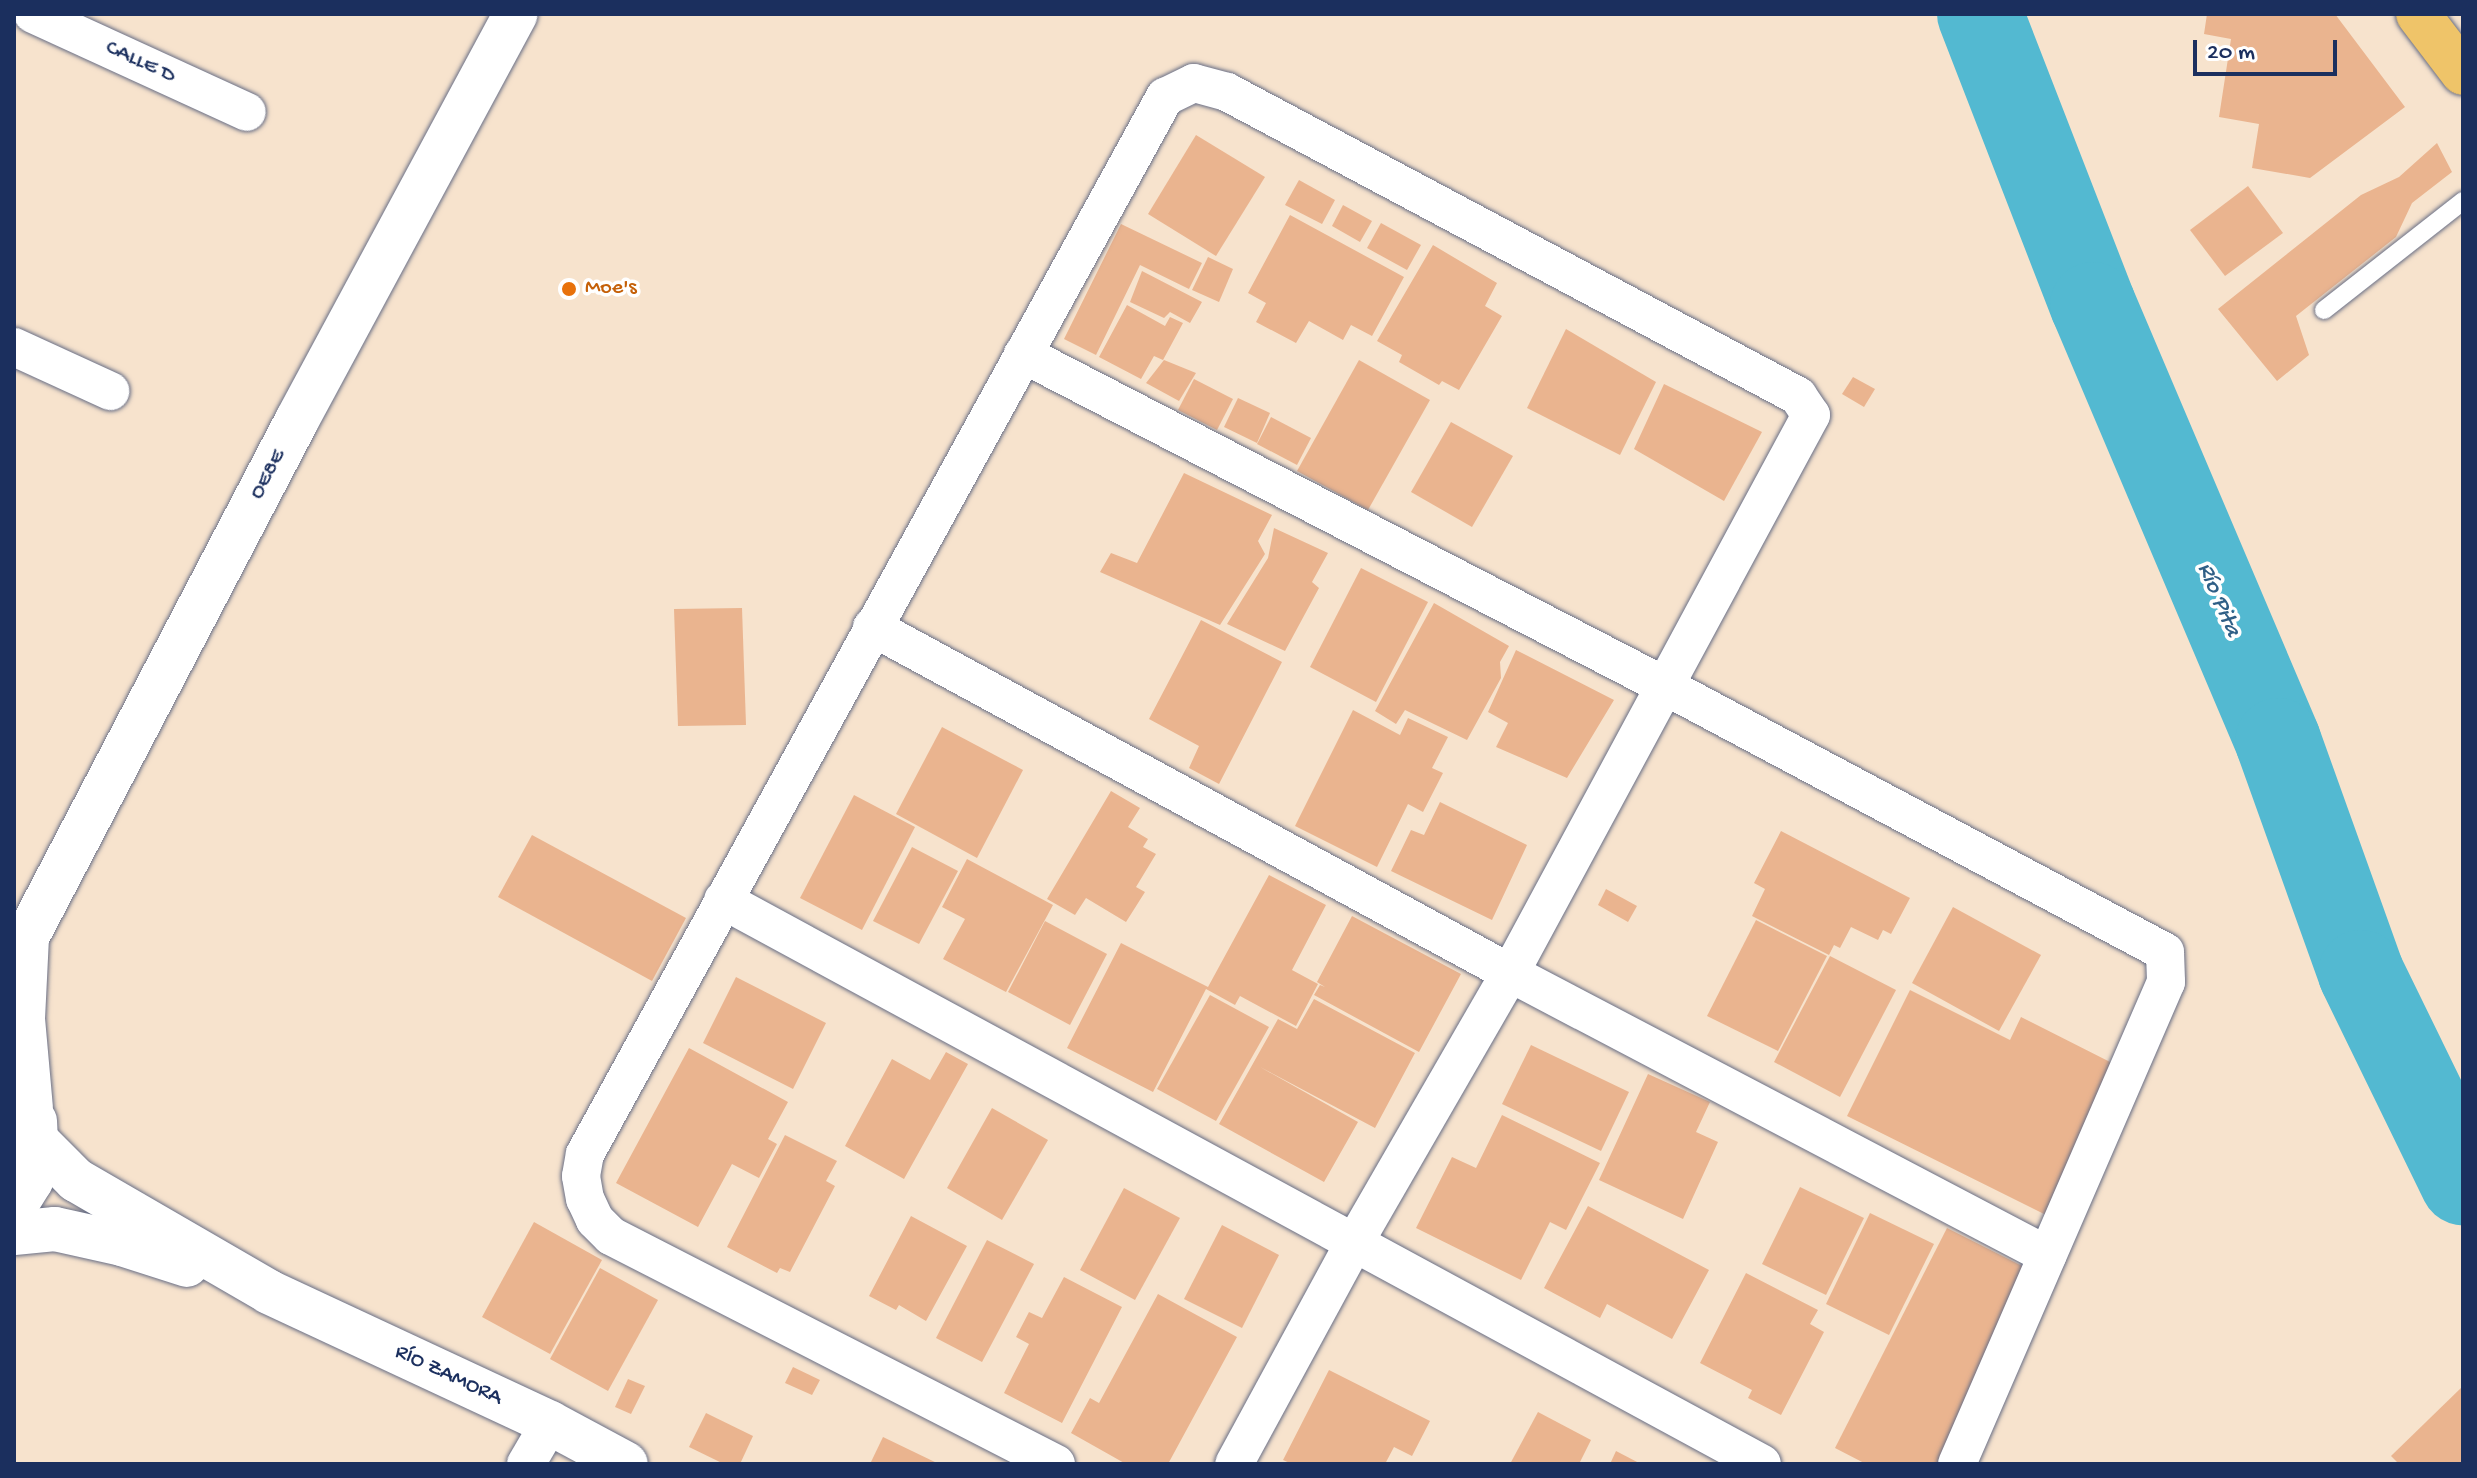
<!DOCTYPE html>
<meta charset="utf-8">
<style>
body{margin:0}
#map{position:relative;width:2477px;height:1478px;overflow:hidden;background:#f7e3cd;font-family:"Gochi Hand",sans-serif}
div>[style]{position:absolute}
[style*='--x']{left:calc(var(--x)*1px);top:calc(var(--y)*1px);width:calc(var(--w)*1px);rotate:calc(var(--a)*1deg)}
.river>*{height:86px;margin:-43px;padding:0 43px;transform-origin:43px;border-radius:43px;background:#53b9d1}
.building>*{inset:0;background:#eab48f}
.roads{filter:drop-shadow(0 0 2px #686e85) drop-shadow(0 0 2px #686e85)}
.service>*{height:18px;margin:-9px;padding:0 9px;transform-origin:9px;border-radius:9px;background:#fff}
.minor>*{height:38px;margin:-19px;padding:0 19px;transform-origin:19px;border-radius:19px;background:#fff}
.tertiary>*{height:44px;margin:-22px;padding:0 22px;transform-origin:22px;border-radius:22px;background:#fff}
.trunk>*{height:44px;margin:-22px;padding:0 22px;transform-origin:22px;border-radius:22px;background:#efc469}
.dots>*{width:22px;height:22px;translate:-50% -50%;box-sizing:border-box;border:4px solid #fff;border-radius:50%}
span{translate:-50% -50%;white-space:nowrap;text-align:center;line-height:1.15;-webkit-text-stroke:7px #fff;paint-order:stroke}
.street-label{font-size:22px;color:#1b2f5e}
.food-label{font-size:22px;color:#c56008}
.left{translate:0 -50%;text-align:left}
.water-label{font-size:24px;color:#2f5f86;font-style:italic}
.frame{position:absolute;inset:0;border:16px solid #1b2f5e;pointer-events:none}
.scale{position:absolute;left:2193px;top:40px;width:144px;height:36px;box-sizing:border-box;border:4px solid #1b2f5e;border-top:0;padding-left:10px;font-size:24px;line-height:28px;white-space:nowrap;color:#1b2f5e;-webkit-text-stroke:6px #fff;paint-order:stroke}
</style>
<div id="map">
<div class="river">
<i style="--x:1980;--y:14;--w:312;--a:68.8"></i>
<i style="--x:2093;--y:305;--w:474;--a:67"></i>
<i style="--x:2278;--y:741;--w:246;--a:70.3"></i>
<i style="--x:2361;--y:973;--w:233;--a:64"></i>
</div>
<div class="building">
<i style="clip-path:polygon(2207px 14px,2335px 14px,2405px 107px,2310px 178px,2252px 168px,2259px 124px,2219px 117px,2231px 39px,2204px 34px)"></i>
<i style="clip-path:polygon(1196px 135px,1265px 177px,1216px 256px,1148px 214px)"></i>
<i style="clip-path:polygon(2437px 143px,2452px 172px,2412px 203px,2396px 237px,2296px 316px,2309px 355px,2277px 381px,2218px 309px,2361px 195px,2399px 177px)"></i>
<i style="clip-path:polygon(1299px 180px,1335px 200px,1322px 224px,1285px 205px)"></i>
<i style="clip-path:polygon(2248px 186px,2283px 233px,2225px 276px,2190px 230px)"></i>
<i style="clip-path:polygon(1343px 205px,1372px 221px,1360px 242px,1332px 226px)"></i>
<i style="clip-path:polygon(1290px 215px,1404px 277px,1372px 336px,1351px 325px,1343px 340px,1309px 321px,1296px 343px,1256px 322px,1266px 303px,1248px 293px)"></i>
<i style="clip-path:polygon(1381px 223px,1421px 245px,1407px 270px,1367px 248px)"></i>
<i style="clip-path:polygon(1121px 224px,1202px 263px,1189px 289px,1140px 265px,1096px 355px,1064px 339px)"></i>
<i style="clip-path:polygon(1433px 245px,1497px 283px,1485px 306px,1502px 316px,1459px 390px,1442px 381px,1439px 385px,1399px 362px,1402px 355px,1377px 341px)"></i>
<i style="clip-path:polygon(1208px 257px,1233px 269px,1219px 302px,1192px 290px)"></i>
<i style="clip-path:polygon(1142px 271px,1202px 302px,1190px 323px,1170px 312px,1164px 318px,1130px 302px)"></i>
<i style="clip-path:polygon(1127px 305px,1165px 326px,1170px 317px,1183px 323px,1163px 360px,1154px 356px,1141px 379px,1099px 357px)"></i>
<i style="clip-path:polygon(1566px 329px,1656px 382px,1620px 455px,1527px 408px)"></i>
<i style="clip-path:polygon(1164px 360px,1196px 373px,1179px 401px,1146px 383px)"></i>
<i style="clip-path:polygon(1359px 360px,1430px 400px,1368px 510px,1297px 471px)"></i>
<i style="clip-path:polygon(1853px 377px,1875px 389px,1864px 407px,1842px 394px)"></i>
<i style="clip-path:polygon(1194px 379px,1233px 399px,1217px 430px,1178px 410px)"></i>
<i style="clip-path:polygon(1664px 384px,1762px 432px,1724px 501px,1634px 449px)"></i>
<i style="clip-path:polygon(1238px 398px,1270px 413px,1257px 443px,1224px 427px)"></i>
<i style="clip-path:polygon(1271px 417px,1311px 438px,1297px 465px,1257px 444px)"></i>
<i style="clip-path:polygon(1451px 422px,1513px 456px,1472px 527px,1411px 492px)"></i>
<i style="clip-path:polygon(1184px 473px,1272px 515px,1258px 541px,1265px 554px,1220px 625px,1100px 572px,1111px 553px,1137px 563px)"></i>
<i style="clip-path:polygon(1274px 528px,1328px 553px,1312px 582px,1319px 588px,1285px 651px,1227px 624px,1268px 558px)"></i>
<i style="clip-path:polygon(1361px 568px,1428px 602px,1376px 702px,1310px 667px)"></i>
<i style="clip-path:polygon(1434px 603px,1509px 646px,1500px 662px,1501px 678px,1467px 740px,1405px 710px,1396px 724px,1375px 711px)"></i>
<i style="clip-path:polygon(742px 608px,746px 725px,678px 726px,674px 609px)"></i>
<i style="clip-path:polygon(1201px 620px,1282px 662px,1219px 784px,1189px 768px,1199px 746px,1149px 719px)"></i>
<i style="clip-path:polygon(1516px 650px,1614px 700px,1567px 778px,1496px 747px,1508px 723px,1488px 712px)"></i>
<i style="clip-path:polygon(1353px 710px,1400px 735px,1408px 718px,1448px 737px,1432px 768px,1443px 773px,1423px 812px,1408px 804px,1377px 867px,1295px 826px)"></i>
<i style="clip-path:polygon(942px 727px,1023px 770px,977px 858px,896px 814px)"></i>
<i style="clip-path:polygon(1111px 791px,1140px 808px,1128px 827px,1148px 839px,1143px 847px,1156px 854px,1136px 887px,1145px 892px,1126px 922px,1086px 898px,1075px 915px,1047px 899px)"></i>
<i style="clip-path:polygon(854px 795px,915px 827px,862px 930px,800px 898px)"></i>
<i style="clip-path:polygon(1440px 802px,1527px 845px,1492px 920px,1391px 871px,1411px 830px,1424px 835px)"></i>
<i style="clip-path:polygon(1781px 831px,1910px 898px,1891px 934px,1883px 930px,1878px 940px,1851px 927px,1840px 948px,1834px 945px,1829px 955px,1752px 916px,1765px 889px,1754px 883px)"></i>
<i style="clip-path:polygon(532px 835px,686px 918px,652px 981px,498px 897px)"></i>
<i style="clip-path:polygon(912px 847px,958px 871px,919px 944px,873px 921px)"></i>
<i style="clip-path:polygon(967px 859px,1053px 905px,1006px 992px,943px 959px,965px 919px,942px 907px)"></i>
<i style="clip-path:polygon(1269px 875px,1326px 905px,1292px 970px,1318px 984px,1296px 1026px,1240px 996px,1235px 1005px,1206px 989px,1153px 1092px,1067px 1048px,1121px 943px,1208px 987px)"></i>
<i style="clip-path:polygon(1606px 889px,1637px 906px,1628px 922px,1598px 905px)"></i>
<i style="clip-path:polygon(1953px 907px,2041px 955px,1999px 1031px,1912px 983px)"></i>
<i style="clip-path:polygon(1352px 916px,1461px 974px,1419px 1052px,1314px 995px,1320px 985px,1325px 987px,1317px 982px)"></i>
<i style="clip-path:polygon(1756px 920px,1827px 956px,1778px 1051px,1707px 1016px)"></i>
<i style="clip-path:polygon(1045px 921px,1107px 954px,1070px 1025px,1008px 992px)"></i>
<i style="clip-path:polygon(1830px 956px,1896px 990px,1840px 1097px,1774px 1062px)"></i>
<i style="clip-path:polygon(736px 977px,826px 1023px,793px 1089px,703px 1043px)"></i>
<i style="clip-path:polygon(1910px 990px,2010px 1040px,2021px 1017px,2116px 1065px,2052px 1218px,1847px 1116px)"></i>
<i style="clip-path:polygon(1210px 995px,1269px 1027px,1216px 1121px,1157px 1089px)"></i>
<i style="clip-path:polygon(1314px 999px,1415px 1053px,1375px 1128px,1260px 1067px,1358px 1122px,1324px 1182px,1219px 1124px,1278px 1019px,1297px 1029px)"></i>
<i style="clip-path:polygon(1531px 1045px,1629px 1092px,1601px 1151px,1502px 1104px)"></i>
<i style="clip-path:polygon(689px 1048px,788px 1102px,768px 1139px,777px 1144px,759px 1178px,732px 1164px,698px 1227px,616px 1183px)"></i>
<i style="clip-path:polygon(946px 1052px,968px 1064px,904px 1179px,845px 1146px,892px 1059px,930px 1080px)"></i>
<i style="clip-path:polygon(1648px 1074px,1710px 1102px,1696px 1132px,1718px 1142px,1683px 1219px,1599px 1180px)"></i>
<i style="clip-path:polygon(992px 1108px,1048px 1140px,1002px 1220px,947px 1188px)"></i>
<i style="clip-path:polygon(1502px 1115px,1600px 1163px,1566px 1230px,1550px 1222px,1521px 1280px,1416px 1228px,1452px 1157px,1476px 1168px)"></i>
<i style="clip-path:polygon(785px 1135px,837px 1161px,826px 1181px,835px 1186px,790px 1272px,780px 1268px,777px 1273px,727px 1247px)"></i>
<i style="clip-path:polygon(1800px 1187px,1864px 1218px,1826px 1295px,1762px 1264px)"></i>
<i style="clip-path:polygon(1124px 1188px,1180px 1218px,1135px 1300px,1080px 1270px)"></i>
<i style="clip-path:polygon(1588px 1206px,1709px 1270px,1672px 1339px,1607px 1304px,1600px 1318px,1544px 1288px)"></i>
<i style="clip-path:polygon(1870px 1213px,1934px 1244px,1889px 1335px,1826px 1304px)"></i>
<i style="clip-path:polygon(911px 1216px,967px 1246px,926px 1321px,899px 1305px,896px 1310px,869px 1296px)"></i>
<i style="clip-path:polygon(534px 1222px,602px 1260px,550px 1354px,482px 1317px)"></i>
<i style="clip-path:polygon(1222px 1225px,1279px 1255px,1242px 1328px,1184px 1299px)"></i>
<i style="clip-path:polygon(1947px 1228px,2038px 1274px,1941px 1464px,1866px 1464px,1835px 1448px)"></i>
<i style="clip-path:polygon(987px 1240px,1034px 1264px,982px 1362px,936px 1338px)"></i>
<i style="clip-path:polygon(600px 1268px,658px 1300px,608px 1391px,550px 1359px)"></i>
<i style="clip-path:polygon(1746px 1273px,1818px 1310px,1810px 1324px,1824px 1332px,1781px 1415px,1748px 1398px,1752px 1390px,1700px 1363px)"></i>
<i style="clip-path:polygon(1064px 1277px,1122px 1307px,1062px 1423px,1004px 1393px,1029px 1344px,1016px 1337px,1029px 1312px,1042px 1318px)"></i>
<i style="clip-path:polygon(1158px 1294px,1237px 1337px,1168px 1464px,1126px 1464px,1071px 1433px,1090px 1398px,1099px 1403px)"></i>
<i style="clip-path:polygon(793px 1367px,820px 1380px,812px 1395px,785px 1383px)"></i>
<i style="clip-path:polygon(1329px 1370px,1430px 1421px,1412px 1456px,1394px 1447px,1385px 1464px,1292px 1464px,1283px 1460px)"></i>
<i style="clip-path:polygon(628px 1379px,645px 1386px,631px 1414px,615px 1407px)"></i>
<i style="clip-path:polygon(2463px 1386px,2463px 1464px,2399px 1464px,2391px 1456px)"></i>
<i style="clip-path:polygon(1538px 1412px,1591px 1440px,1579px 1464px,1510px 1464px)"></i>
<i style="clip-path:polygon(706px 1413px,753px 1436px,740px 1464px,724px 1464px,689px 1447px)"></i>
<i style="clip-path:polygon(883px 1437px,939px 1464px,870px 1464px)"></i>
<i style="clip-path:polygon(1616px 1451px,1641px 1464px,1610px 1464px)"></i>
</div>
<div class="roads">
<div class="service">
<i style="--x:2324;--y:310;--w:177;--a:-38.1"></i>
</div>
<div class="minor">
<i style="--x:33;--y:14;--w:235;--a:24.6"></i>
<i style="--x:14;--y:347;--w:106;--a:24.6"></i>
<i style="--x:1023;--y:354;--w:723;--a:27.35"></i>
<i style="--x:1665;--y:686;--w:566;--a:28.01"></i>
<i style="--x:2165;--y:952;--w:30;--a:88"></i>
<i style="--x:2166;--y:982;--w:525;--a:113.44"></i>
<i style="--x:872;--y:627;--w:726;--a:28.47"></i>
<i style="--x:1510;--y:973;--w:607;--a:27.71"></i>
<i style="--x:723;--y:900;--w:1182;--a:28.49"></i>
<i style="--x:526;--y:1464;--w:48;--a:-59.7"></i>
<i style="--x:1056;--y:1464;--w:500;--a:-152.87"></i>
<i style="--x:611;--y:1236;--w:23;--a:-135"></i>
<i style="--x:595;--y:1220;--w:23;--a:-115"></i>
<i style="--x:585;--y:1199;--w:23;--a:-100"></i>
<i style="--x:581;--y:1176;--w:22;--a:-80"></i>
<i style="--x:585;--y:1154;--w:1206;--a:-61.25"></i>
<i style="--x:1165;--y:97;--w:32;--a:-26"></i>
<i style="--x:1194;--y:83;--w:34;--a:15"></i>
<i style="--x:1227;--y:92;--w:647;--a:28.03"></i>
<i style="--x:1798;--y:396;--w:23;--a:56"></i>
<i style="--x:1811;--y:415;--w:634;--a:118.34"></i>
<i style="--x:1510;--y:973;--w:314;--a:120"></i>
<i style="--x:1353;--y:1245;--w:249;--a:118.5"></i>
</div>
<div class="tertiary">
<i style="--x:27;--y:937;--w:82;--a:92.8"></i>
<i style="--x:23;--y:1019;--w:89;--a:84.9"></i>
<i style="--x:14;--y:953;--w:21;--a:-51"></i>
<i style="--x:27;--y:937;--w:583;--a:-62.42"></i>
<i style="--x:297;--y:420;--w:461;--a:-61.7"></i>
<i style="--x:38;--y:1142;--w:54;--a:45"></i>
<i style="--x:76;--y:1180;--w:223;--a:30.1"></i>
<i style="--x:269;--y:1292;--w:310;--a:25"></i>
<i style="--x:550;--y:1423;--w:86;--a:28.3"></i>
<i style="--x:14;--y:1208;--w:32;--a:-58"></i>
<i style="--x:31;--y:1181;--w:20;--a:-72"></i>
<i style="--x:37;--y:1162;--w:41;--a:-92.8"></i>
<i style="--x:14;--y:1233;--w:41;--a:-5.6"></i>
<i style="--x:55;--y:1229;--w:69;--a:12.6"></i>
<i style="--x:122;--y:1244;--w:68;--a:17.9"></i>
</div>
<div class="trunk">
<i style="--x:2418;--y:14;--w:74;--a:52.7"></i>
</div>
</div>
<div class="dots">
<i style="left:569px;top:289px;background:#e8710a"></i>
</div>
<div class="street-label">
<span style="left:140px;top:63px;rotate:25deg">CALLE D</span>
<span style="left:269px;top:475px;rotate:-62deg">OE8E</span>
<span style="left:448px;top:1376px;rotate:25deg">RÍO ZAMORA</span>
</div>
<div class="food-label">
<span class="left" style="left:585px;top:289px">Moe's</span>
</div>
<div class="water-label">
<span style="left:2218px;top:600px;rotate:67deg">Río Pita</span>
</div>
<div class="frame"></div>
<div class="scale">20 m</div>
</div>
